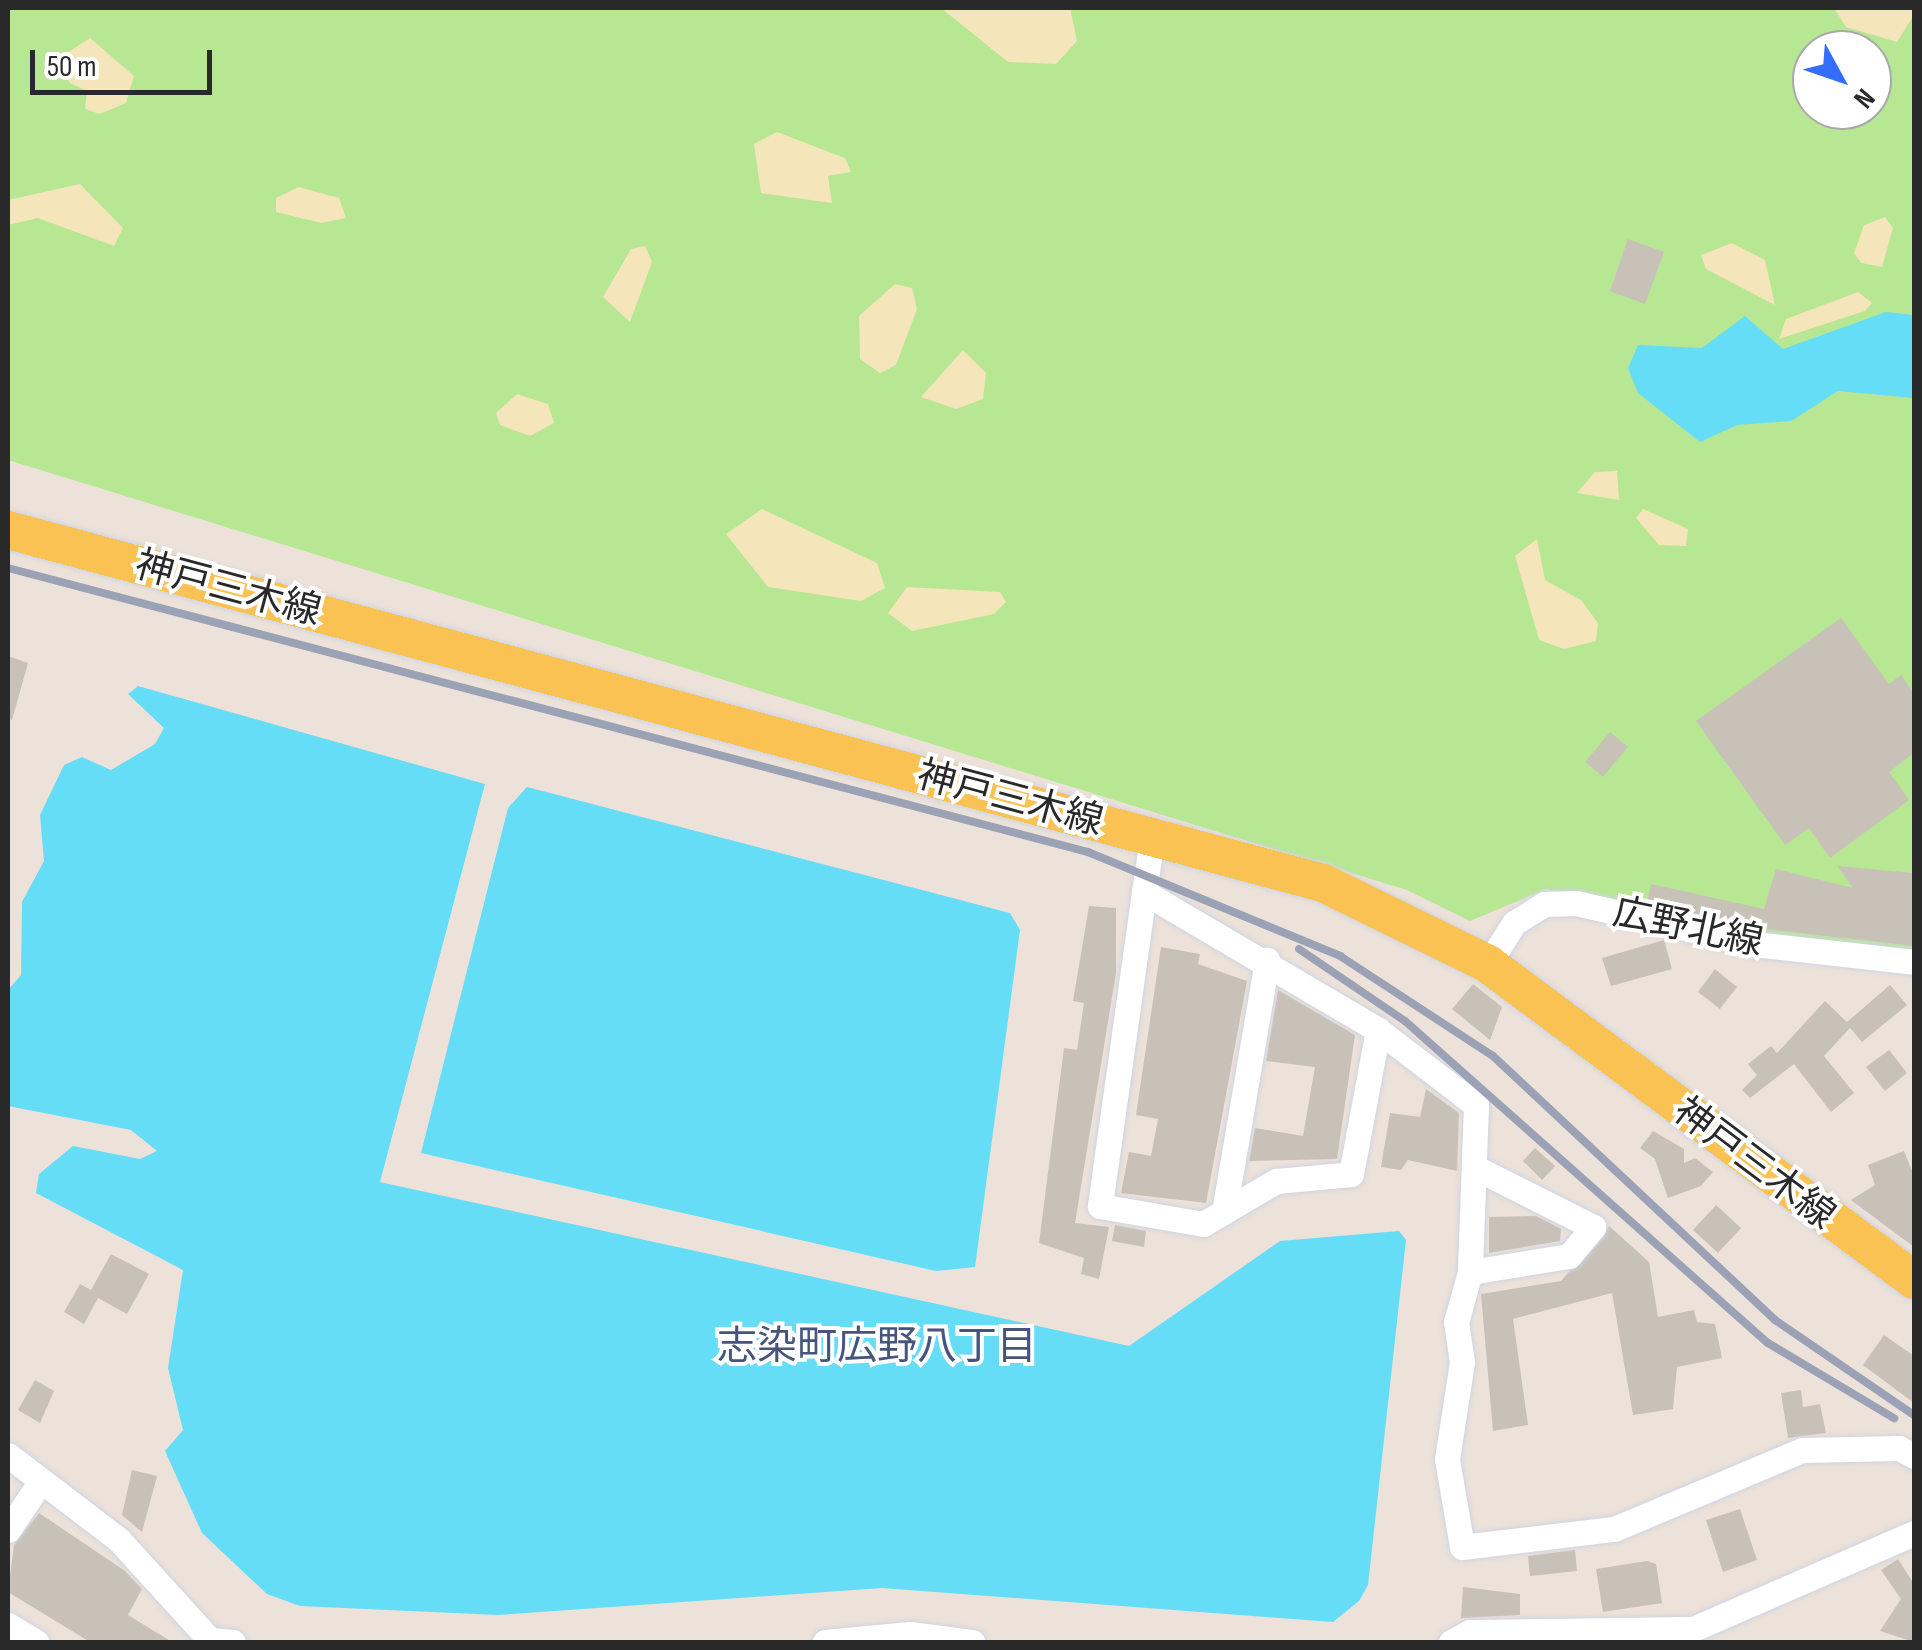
<!DOCTYPE html>
<meta charset="utf-8">
<style>
body{margin:0}
#map{position:relative;width:1922px;height:1650px;overflow:hidden;background:#ece2d9;font-family:"Sofia Sans Condensed","Noto Sans JP",sans-serif}
div>[style]{position:absolute}
[style*='--x']{left:calc(var(--x)*1px);top:calc(var(--y)*1px);width:calc(var(--w)*1px);rotate:calc(var(--a)*1deg)}
.green>*{inset:0;background:#b7e792}
.sand>*{inset:0;background:#f4e5ba}
.water>*{inset:0;background:#65ddf6}
.building>*{inset:0;background:#c7c1b8}
.roads{filter:drop-shadow(0 0 2px #cfd4e3) drop-shadow(0 0 2px #cfd4e3)}
.minor>*{height:25px;margin:-12.5px;padding:0 12.5px;transform-origin:12.5px;border-radius:12.5px;background:#fff}
.primary>*{height:38px;margin:-19px;padding:0 19px;transform-origin:19px;border-radius:19px;background:#f9c252}
.rail>*{height:8px;margin:-4px;padding:0 4px;transform-origin:4px;border-radius:4px;background:#9ca2b5}
span{translate:-50% -50%;white-space:nowrap;text-align:center;line-height:1.15;-webkit-text-stroke:8px #fff;paint-order:stroke}
.street-label{font-size:38px;color:#292929}
.neighbourhood-label{font-size:40px;color:#47557c}
.frame{position:absolute;inset:0;border:10px solid #292929;pointer-events:none}
.north{position:absolute;left:1792px;top:30px;width:100px;height:100px;box-sizing:border-box;background:#fff;border:2px solid #a9a9a9;border-radius:50%;rotate:130deg;font-size:28px;font-weight:700;line-height:40px;text-align:center;color:#292929}
.north::after{content:'';display:block;margin:auto;width:35px;height:45px;background:#346dff;clip-path:polygon(50% 0,100% 100%,50% 72%,0 100%)}
.scale{position:absolute;left:30px;top:50px;width:182px;height:45px;box-sizing:border-box;border:5px solid #292929;border-top:0;padding-left:12px;font-size:30px;line-height:35px;white-space:nowrap;color:#292929;-webkit-text-stroke:8px #fff;paint-order:stroke}
</style>
<div id="map">
<div class="green">
<i style="clip-path:polygon(evenodd,8px 8px,1914px 8px,1914px 955px,1872px 955px,1546px 889px,1470px 921px,1407px 890px,8px 460px,8px 8px,1812px 50px,1872px 50px,1872px 110px,1812px 110px,1812px 50px)"></i>
</div>
<div class="sand">
<i style="clip-path:polygon(941px 8px,1070px 8px,1077px 41px,1056px 64px,1008px 62px)"></i>
<i style="clip-path:polygon(1834px 8px,1914px 8px,1914px 15px,1897px 42px,1846px 27px)"></i>
<i style="clip-path:polygon(90px 38px,134px 76px,126px 103px,100px 114px,85px 109px,87px 91px,70px 83px,59px 58px)"></i>
<i style="clip-path:polygon(777px 132px,845px 158px,851px 172px,828px 176px,832px 203px,761px 193px,754px 144px)"></i>
<i style="clip-path:polygon(80px 184px,123px 228px,114px 246px,38px 218px,8px 225px,8px 200px)"></i>
<i style="clip-path:polygon(299px 187px,339px 198px,346px 218px,321px 223px,276px 212px,276px 198px)"></i>
<i style="clip-path:polygon(1885px 217px,1893px 228px,1882px 267px,1861px 263px,1854px 253px,1864px 225px)"></i>
<i style="clip-path:polygon(1732px 243px,1765px 260px,1775px 305px,1706px 269px,1701px 255px)"></i>
<i style="clip-path:polygon(645px 246px,652px 262px,630px 322px,603px 297px,631px 249px)"></i>
<i style="clip-path:polygon(895px 284px,912px 288px,917px 309px,896px 365px,880px 373px,860px 359px,859px 316px)"></i>
<i style="clip-path:polygon(1858px 292px,1872px 303px,1865px 311px,1779px 339px,1786px 319px)"></i>
<i style="clip-path:polygon(963px 350px,986px 373px,983px 399px,956px 409px,921px 397px)"></i>
<i style="clip-path:polygon(517px 394px,548px 404px,554px 423px,530px 436px,500px 425px,496px 413px)"></i>
<i style="clip-path:polygon(1617px 471px,1619px 500px,1577px 493px,1595px 472px)"></i>
<i style="clip-path:polygon(762px 509px,877px 563px,885px 588px,861px 601px,768px 587px,726px 534px)"></i>
<i style="clip-path:polygon(1643px 509px,1688px 529px,1686px 546px,1659px 545px,1636px 518px)"></i>
<i style="clip-path:polygon(1537px 539px,1545px 580px,1581px 600px,1598px 623px,1596px 641px,1564px 649px,1539px 640px,1515px 556px)"></i>
<i style="clip-path:polygon(907px 587px,1000px 592px,1006px 602px,994px 614px,912px 631px,888px 613px)"></i>
</div>
<div class="water">
<i style="clip-path:polygon(1886px 312px,1914px 315px,1914px 398px,1838px 391px,1791px 421px,1737px 425px,1700px 442px,1638px 393px,1628px 368px,1638px 345px,1702px 348px,1745px 316px,1783px 349px)"></i>
<i style="clip-path:polygon(138px 686px,485px 784px,380px 1182px,1129px 1346px,1280px 1241px,1399px 1231px,1406px 1240px,1368px 1585px,1359px 1601px,1333px 1622px,882px 1588px,498px 1615px,300px 1606px,267px 1594px,202px 1533px,165px 1451px,183px 1430px,168px 1368px,183px 1270px,36px 1193px,39px 1174px,73px 1146px,140px 1159px,157px 1151px,131px 1130px,8px 1106px,8px 990px,21px 975px,22px 902px,44px 861px,40px 815px,64px 765px,82px 757px,111px 770px,155px 744px,164px 728px,128px 694px)"></i>
<i style="clip-path:polygon(527px 787px,1010px 913px,1020px 930px,975px 1267px,936px 1271px,421px 1153px,508px 808px)"></i>
</div>
<div class="building">
<i style="clip-path:polygon(1628px 239px,1664px 252px,1645px 304px,1610px 291px)"></i>
<i style="clip-path:polygon(1841px 618px,1889px 684px,1901px 675px,1914px 694px,1914px 753px,1889px 772px,1909px 800px,1830px 858px,1809px 828px,1785px 845px,1696px 721px)"></i>
<i style="clip-path:polygon(8px 656px,28px 663px,12px 720px,8px 719px)"></i>
<i style="clip-path:polygon(1610px 732px,1628px 747px,1603px 777px,1585px 762px)"></i>
<i style="clip-path:polygon(1837px 866px,1914px 873px,1914px 946px,1757px 928px,1647px 903px,1651px 884px,1764px 909px,1776px 869px,1853px 888px)"></i>
<i style="clip-path:polygon(1089px 906px,1116px 908px,1116px 973px,1075px 1223px,1109px 1227px,1099px 1279px,1081px 1274px,1084px 1258px,1039px 1243px,1064px 1048px,1077px 1050px,1084px 1003px,1073px 1001px)"></i>
<i style="clip-path:polygon(1664px 940px,1672px 969px,1611px 986px,1602px 958px)"></i>
<i style="clip-path:polygon(1161px 947px,1200px 954px,1198px 964px,1247px 981px,1206px 1203px,1121px 1193px,1129px 1152px,1151px 1156px,1158px 1119px,1136px 1115px)"></i>
<i style="clip-path:polygon(1715px 969px,1737px 987px,1720px 1009px,1698px 992px)"></i>
<i style="clip-path:polygon(1473px 984px,1502px 1007px,1490px 1040px,1452px 1009px)"></i>
<i style="clip-path:polygon(1890px 985px,1907px 1005px,1862px 1042px,1850px 1028px,1824px 1056px,1854px 1093px,1831px 1112px,1794px 1064px,1750px 1098px,1742px 1090px,1757px 1075px,1748px 1064px,1771px 1046px,1777px 1053px,1825px 1001px,1847px 1022px)"></i>
<i style="clip-path:polygon(1278px 990px,1355px 1035px,1337px 1159px,1249px 1161px,1255px 1128px,1303px 1136px,1315px 1067px,1266px 1061px)"></i>
<i style="clip-path:polygon(1889px 1050px,1907px 1073px,1885px 1091px,1866px 1067px)"></i>
<i style="clip-path:polygon(1426px 1089px,1459px 1113px,1457px 1171px,1408px 1160px,1401px 1170px,1381px 1167px,1390px 1113px,1420px 1117px)"></i>
<i style="clip-path:polygon(1653px 1131px,1684px 1149px,1684px 1163px,1695px 1158px,1713px 1172px,1701px 1186px,1668px 1198px,1655px 1159px,1640px 1148px)"></i>
<i style="clip-path:polygon(1535px 1148px,1555px 1166px,1542px 1180px,1523px 1161px)"></i>
<i style="clip-path:polygon(1904px 1151px,1914px 1176px,1914px 1247px,1851px 1200px,1875px 1185px,1868px 1165px)"></i>
<i style="clip-path:polygon(1716px 1205px,1741px 1228px,1718px 1253px,1693px 1230px)"></i>
<i style="clip-path:polygon(1536px 1216px,1561px 1229px,1560px 1241px,1489px 1253px,1489px 1217px)"></i>
<i style="clip-path:polygon(1115px 1225px,1146px 1231px,1144px 1247px,1112px 1241px)"></i>
<i style="clip-path:polygon(1609px 1226px,1649px 1262px,1658px 1317px,1694px 1310px,1697px 1322px,1715px 1324px,1722px 1358px,1677px 1367px,1673px 1409px,1633px 1415px,1612px 1293px,1513px 1319px,1528px 1425px,1493px 1431px,1481px 1294px,1561px 1281px)"></i>
<i style="clip-path:polygon(111px 1254px,149px 1274px,127px 1314px,98px 1298px,84px 1324px,64px 1312px,80px 1284px,91px 1290px)"></i>
<i style="clip-path:polygon(1884px 1335px,1914px 1356px,1914px 1403px,1863px 1365px)"></i>
<i style="clip-path:polygon(35px 1380px,54px 1391px,40px 1423px,18px 1410px)"></i>
<i style="clip-path:polygon(1801px 1390px,1803px 1407px,1820px 1404px,1826px 1433px,1788px 1438px,1781px 1393px)"></i>
<i style="clip-path:polygon(132px 1470px,157px 1476px,142px 1532px,122px 1515px)"></i>
<i style="clip-path:polygon(1740px 1509px,1757px 1560px,1723px 1572px,1706px 1520px)"></i>
<i style="clip-path:polygon(39px 1513px,125px 1571px,142px 1589px,128px 1615px,172px 1642px,90px 1642px,8px 1592px,14px 1545px)"></i>
<i style="clip-path:polygon(1575px 1550px,1577px 1571px,1530px 1576px,1528px 1556px)"></i>
<i style="clip-path:polygon(1898px 1559px,1914px 1584px,1914px 1642px,1880px 1631px,1901px 1599px,1881px 1570px)"></i>
<i style="clip-path:polygon(1647px 1561px,1656px 1564px,1662px 1603px,1603px 1612px,1596px 1569px)"></i>
<i style="clip-path:polygon(1463px 1587px,1520px 1594px,1520px 1615px,1461px 1618px)"></i>
</div>
<div class="roads">
<div class="minor">
<i style="--x:1152;--y:838;--w:55;--a:98.4"></i>
<i style="--x:1144;--y:892;--w:272;--a:30.5"></i>
<i style="--x:1378;--y:1030;--w:123;--a:37.4"></i>
<i style="--x:1476;--y:1105;--w:167;--a:92.1"></i>
<i style="--x:1470;--y:1272;--w:52;--a:105.6"></i>
<i style="--x:1456;--y:1322;--w:40;--a:81.5"></i>
<i style="--x:1462;--y:1362;--w:98;--a:98.8"></i>
<i style="--x:1447;--y:1459;--w:89;--a:80.3"></i>
<i style="--x:1462;--y:1547;--w:153;--a:-6.8"></i>
<i style="--x:1614;--y:1529;--w:204;--a:-22.8"></i>
<i style="--x:1802;--y:1450;--w:97;--a:-1.2"></i>
<i style="--x:1899;--y:1448;--w:17;--a:28"></i>
<i style="--x:1144;--y:892;--w:317;--a:98"></i>
<i style="--x:1100;--y:1206;--w:105;--a:9.9"></i>
<i style="--x:1203;--y:1224;--w:85;--a:-30.5"></i>
<i style="--x:1276;--y:1181;--w:75;--a:-5.3"></i>
<i style="--x:1351;--y:1174;--w:147;--a:-79.4"></i>
<i style="--x:1488;--y:964;--w:49;--a:-57.6"></i>
<i style="--x:1514;--y:923;--w:36;--a:-32"></i>
<i style="--x:1545;--y:904;--w:31;--a:-2"></i>
<i style="--x:1576;--y:903;--w:183;--a:13"></i>
<i style="--x:1754;--y:944;--w:161;--a:6.4"></i>
<i style="--x:1224;--y:1212;--w:256;--a:-80.3"></i>
<i style="--x:1470;--y:1272;--w:100;--a:-9.2"></i>
<i style="--x:1569;--y:1256;--w:38;--a:-50"></i>
<i style="--x:1593;--y:1227;--w:129;--a:-153.2"></i>
<i style="--x:8;--y:1455;--w:140;--a:37.4"></i>
<i style="--x:119;--y:1540;--w:135;--a:47.7"></i>
<i style="--x:210;--y:1640;--w:23;--a:5"></i>
<i style="--x:8;--y:1530;--w:59;--a:-56"></i>
<i style="--x:8;--y:1625;--w:33;--a:31"></i>
<i style="--x:825;--y:1642;--w:85;--a:-5.4"></i>
<i style="--x:910;--y:1634;--w:63;--a:7.4"></i>
<i style="--x:1451;--y:1642;--w:21;--a:-28"></i>
<i style="--x:1470;--y:1632;--w:223;--a:-0.8"></i>
<i style="--x:1693;--y:1629;--w:241;--a:-23.5"></i>
</div>
<div class="primary">
<i style="--x:8;--y:530;--w:1362;--a:15.03"></i>
<i style="--x:1323;--y:883;--w:184;--a:26.1"></i>
<i style="--x:1488;--y:964;--w:530;--a:36.57"></i>
</div>
</div>
<div class="rail">
<i style="--x:8;--y:568;--w:1117;--a:14.73"></i>
<i style="--x:1088;--y:852;--w:273;--a:22.4"></i>
<i style="--x:1340;--y:956;--w:183;--a:33.2"></i>
<i style="--x:1493;--y:1056;--w:386;--a:43.1"></i>
<i style="--x:1775;--y:1320;--w:168;--a:34.4"></i>
<i style="--x:1299;--y:949;--w:128;--a:34.2"></i>
<i style="--x:1405;--y:1021;--w:485;--a:41.6"></i>
<i style="--x:1768;--y:1343;--w:147;--a:30.8"></i>
</div>
<div class="street-label">
<span style="left:228px;top:589px;rotate:15deg">神戸三木線</span>
<span style="left:1010px;top:799px;rotate:15deg">神戸三木線</span>
<span style="left:1688px;top:928px;rotate:12deg">広野北線</span>
<span style="left:1754px;top:1164px;rotate:37deg">神戸三木線</span>
</div>
<div class="neighbourhood-label">
<span style="left:877px;top:1347px">志染町広野八丁目</span>
</div>
<div class="frame"></div>
<div class="north">N</div>
<div class="scale">50 m</div>
</div>
